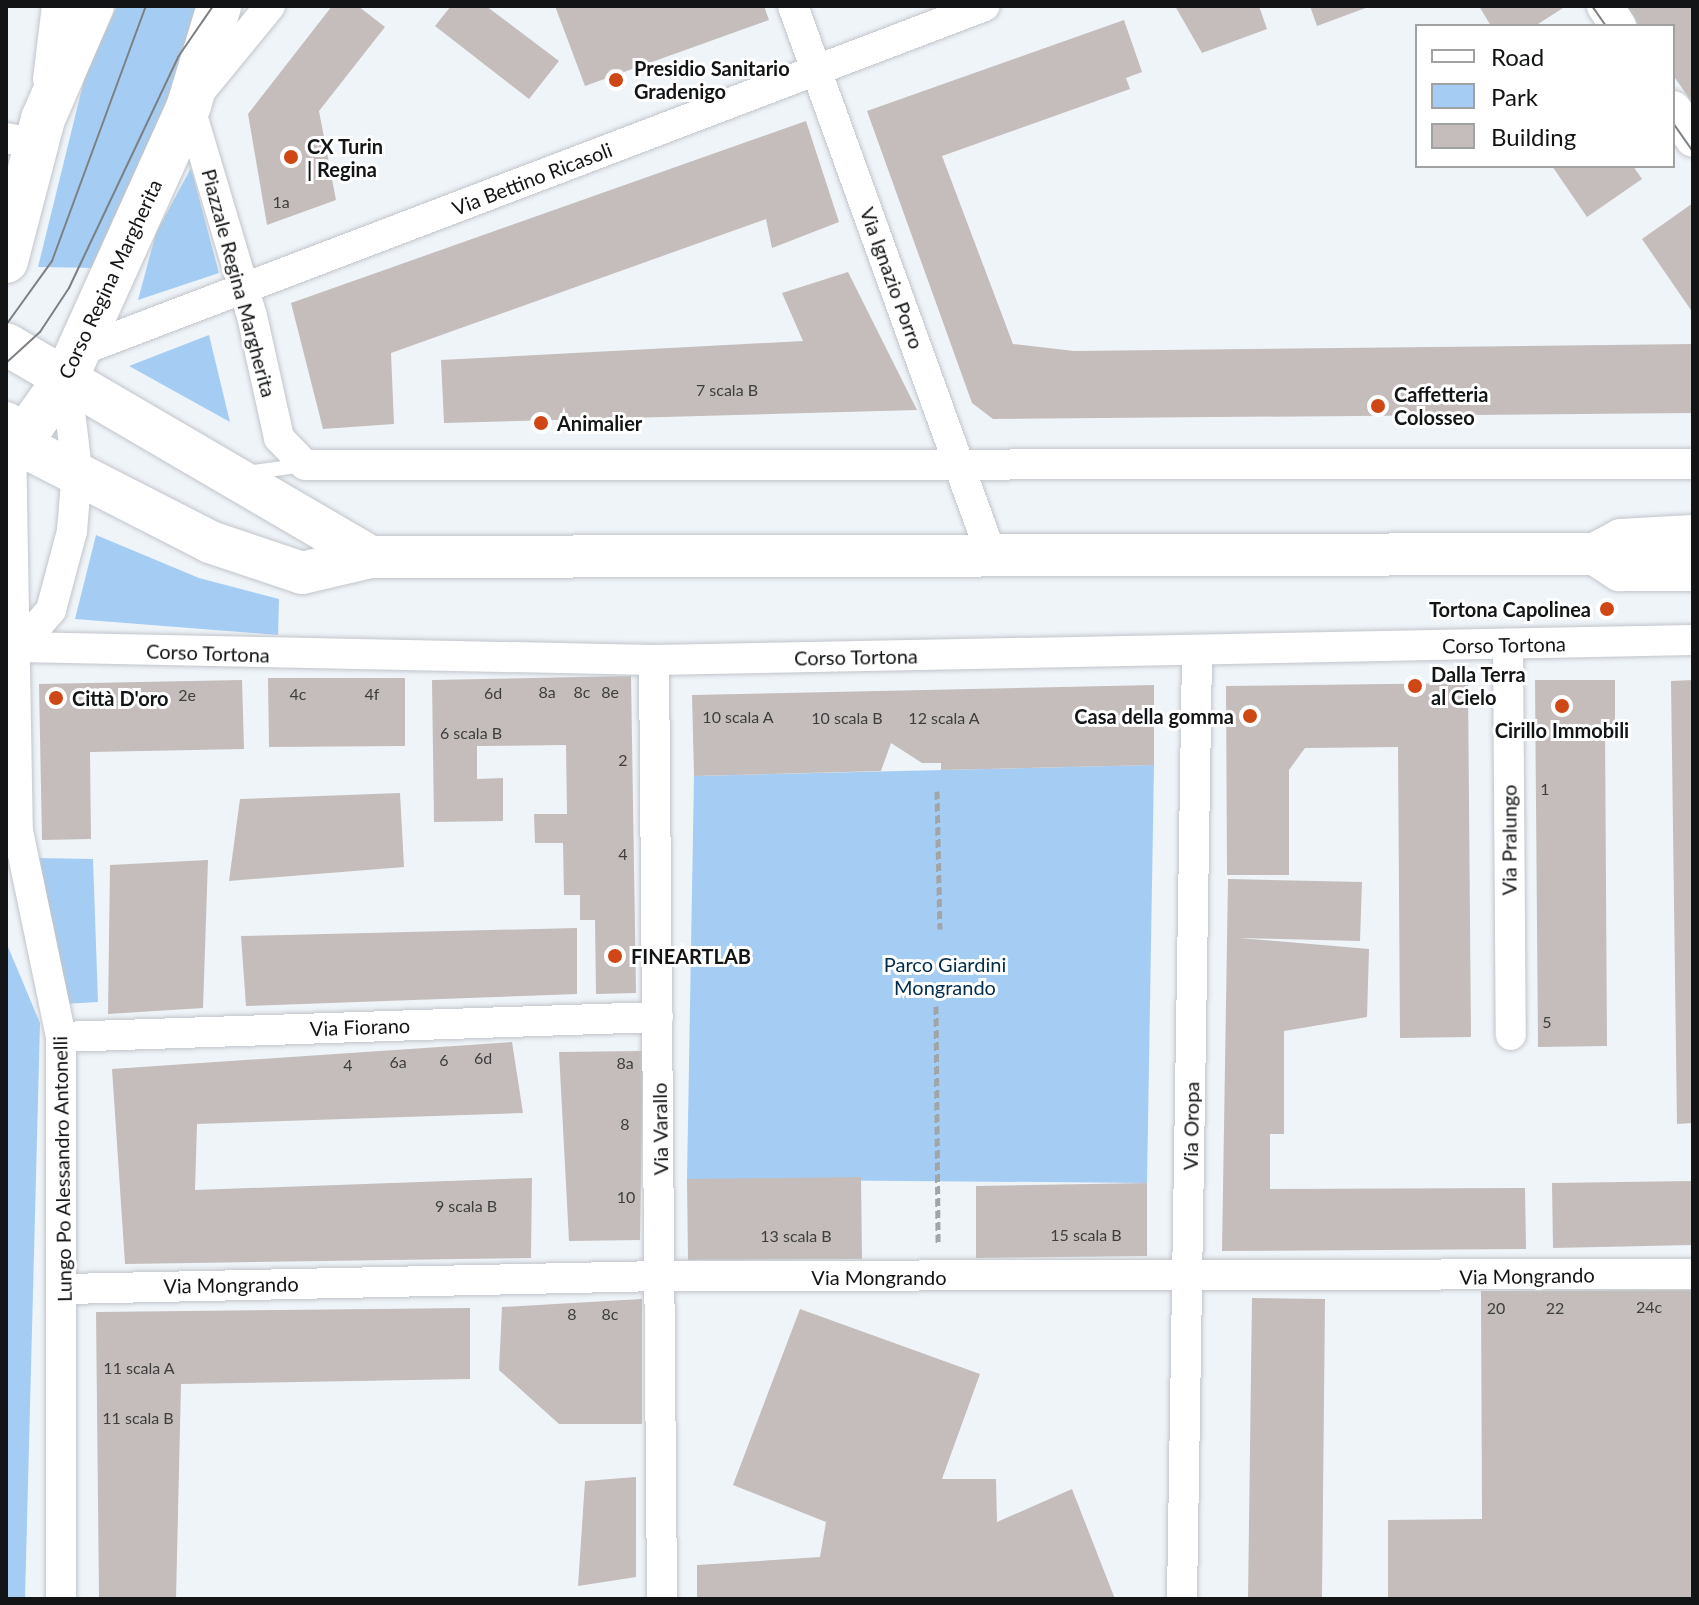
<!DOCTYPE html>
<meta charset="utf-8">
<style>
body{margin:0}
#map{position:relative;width:1699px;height:1605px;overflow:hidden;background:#eff4f9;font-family:Lato,sans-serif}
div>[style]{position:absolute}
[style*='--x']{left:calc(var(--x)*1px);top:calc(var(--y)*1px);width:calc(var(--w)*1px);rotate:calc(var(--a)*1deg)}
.green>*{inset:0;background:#a5cdf3}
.building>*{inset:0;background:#c4bdbb}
.path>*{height:5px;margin-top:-2.5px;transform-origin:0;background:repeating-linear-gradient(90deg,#a1a5a8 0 8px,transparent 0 12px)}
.roads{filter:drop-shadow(0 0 2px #c1c5ca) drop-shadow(0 0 2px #c1c5ca)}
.service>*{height:14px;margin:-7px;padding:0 7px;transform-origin:7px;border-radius:7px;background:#fff}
.minor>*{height:30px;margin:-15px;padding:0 15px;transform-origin:15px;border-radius:15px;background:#fff}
.tertiary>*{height:36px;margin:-18px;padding:0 18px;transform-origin:18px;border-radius:18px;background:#fff}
.secondary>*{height:42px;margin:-21px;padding:0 21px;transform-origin:21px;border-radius:21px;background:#fff}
.primary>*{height:44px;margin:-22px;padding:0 22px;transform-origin:22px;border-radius:22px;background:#fff}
.tram>*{height:2px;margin:-1px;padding:0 1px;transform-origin:1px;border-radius:1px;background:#7d8083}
.dots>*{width:22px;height:22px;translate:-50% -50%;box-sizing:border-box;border:4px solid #fff;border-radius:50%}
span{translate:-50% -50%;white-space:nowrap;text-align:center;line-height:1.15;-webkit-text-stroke:6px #fff;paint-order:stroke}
.number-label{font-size:16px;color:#3e3e3e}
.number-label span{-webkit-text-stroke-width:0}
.poi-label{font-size:20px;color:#121415;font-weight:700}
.left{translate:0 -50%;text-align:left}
.right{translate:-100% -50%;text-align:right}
.street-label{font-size:20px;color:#121415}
.park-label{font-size:20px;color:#002c4e}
.frame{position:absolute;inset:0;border:8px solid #121415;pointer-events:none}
.legend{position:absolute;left:1415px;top:24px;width:260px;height:144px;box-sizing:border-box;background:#fff;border:2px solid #a0a1a1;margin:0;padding:10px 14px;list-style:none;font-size:24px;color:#121415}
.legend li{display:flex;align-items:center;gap:16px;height:40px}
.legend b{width:40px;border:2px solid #a0a1a1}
</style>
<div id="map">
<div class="green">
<i style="clip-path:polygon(117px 6px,210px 6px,97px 268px,38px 267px,85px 76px)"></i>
<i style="clip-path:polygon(191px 168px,219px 273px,138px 300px,156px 233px)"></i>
<i style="clip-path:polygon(209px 335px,230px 422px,129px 366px)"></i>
<i style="clip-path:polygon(96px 535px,199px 578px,279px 599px,278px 635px,75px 619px)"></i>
<i style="clip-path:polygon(1154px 765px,1147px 1183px,687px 1179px,694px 776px)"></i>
<i style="clip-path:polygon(38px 858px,93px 859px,98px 1002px,65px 1004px)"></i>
<i style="clip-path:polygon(6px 942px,40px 1023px,25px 1599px,6px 1599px)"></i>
</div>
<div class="building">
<i style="clip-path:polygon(332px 6px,358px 6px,385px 27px,319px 111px,336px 200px,267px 225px,248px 114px)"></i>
<i style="clip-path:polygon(451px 6px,486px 6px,559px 61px,529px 99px,435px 26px)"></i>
<i style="clip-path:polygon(555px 6px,764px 6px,769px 20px,585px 86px)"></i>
<i style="clip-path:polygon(1175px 6px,1259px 6px,1267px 29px,1202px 53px)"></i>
<i style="clip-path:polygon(1310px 6px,1371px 6px,1317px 26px)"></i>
<i style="clip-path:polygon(1479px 6px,1561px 6px,1563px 8px,1535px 26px,1491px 26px)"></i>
<i style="clip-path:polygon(1625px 6px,1693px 6px,1693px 104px,1673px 75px,1673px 26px,1639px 26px)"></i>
<i style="clip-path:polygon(1124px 20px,1142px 72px,1126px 78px,1130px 89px,942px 156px,1013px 344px,1074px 351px,1693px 344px,1693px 413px,993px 419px,972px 403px,867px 111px)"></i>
<i style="clip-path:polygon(806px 121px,839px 222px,772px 248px,766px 219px,391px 353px,394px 424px,323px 429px,291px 303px)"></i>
<i style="clip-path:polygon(1552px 166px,1633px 166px,1642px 179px,1587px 217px)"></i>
<i style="clip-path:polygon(1693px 203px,1693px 313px,1642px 239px)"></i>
<i style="clip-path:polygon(848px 272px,917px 410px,444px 423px,441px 360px,803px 341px,782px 293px)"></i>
<i style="clip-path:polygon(631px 676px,636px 993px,596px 994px,595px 920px,580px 920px,580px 895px,564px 895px,563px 843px,535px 843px,534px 814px,567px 814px,566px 745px,477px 746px,477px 779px,503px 778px,503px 821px,434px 822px,432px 680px)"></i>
<i style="clip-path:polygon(268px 678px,405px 678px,405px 746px,269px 747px)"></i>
<i style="clip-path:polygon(242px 680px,244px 749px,90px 752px,91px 839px,42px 840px,39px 684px)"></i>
<i style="clip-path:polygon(1535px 680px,1615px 680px,1615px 724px,1605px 724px,1607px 1046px,1538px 1047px)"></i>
<i style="clip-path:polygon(1693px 680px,1693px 1123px,1677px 1124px,1671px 681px)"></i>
<i style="clip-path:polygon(1468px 683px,1471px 1037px,1400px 1038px,1398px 747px,1305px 748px,1289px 770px,1289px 875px,1227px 875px,1226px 686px)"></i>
<i style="clip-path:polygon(1154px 685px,1154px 765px,941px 770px,941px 763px,922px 763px,891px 743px,881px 771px,694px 776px,692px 695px)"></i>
<i style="clip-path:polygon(400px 793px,404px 867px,229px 881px,240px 799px)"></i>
<i style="clip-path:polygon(208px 860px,203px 1008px,108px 1014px,110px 865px)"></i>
<i style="clip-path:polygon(1228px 879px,1362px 882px,1360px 941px,1239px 938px,1369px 949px,1367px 1017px,1284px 1031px,1284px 1134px,1270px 1134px,1270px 1189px,1525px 1188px,1526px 1249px,1222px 1251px)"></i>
<i style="clip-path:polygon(577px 928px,577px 994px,246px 1006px,241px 936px)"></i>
<i style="clip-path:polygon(512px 1042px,523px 1113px,197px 1124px,195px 1190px,532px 1178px,531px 1258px,125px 1264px,112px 1069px)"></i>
<i style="clip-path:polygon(643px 1051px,640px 1240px,569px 1241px,559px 1052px)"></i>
<i style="clip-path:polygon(861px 1177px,862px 1259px,688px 1260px,687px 1179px)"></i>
<i style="clip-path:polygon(1693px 1181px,1693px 1245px,1553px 1248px,1552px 1183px)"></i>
<i style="clip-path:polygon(1147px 1183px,1147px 1256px,976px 1258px,976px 1186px)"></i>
<i style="clip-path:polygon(1693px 1290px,1693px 1599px,1388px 1599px,1388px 1520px,1482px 1519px,1481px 1291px)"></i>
<i style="clip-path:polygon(1252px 1298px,1325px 1299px,1322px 1599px,1248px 1599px)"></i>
<i style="clip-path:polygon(642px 1299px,642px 1424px,559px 1424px,499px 1370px,502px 1307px)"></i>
<i style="clip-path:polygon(470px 1308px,470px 1379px,181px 1384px,176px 1599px,99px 1599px,96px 1312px)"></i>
<i style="clip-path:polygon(800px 1309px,980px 1374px,942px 1479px,996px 1479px,997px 1522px,1072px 1489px,1115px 1599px,697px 1599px,697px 1565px,820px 1557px,826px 1522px,733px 1485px)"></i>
<i style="clip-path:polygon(636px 1477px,636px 1577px,578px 1586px,585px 1481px)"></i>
</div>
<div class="path">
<i style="--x:937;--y:791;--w:138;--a:88.8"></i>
<i style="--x:936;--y:1006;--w:237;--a:89.5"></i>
</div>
<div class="roads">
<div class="service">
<i style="--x:246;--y:473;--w:60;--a:-7.7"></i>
</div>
<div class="minor">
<i style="--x:270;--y:6;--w:128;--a:129.3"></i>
<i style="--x:189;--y:105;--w:220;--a:73.4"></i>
<i style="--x:252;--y:316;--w:125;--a:77.5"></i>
<i style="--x:279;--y:438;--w:37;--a:46"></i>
<i style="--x:305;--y:465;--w:1388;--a:-0.04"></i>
<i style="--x:793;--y:6;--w:580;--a:70.13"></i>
<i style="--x:48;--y:79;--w:74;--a:-83"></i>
<i style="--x:6;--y:138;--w:31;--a:11"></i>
<i style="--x:79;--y:351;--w:969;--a:-20.85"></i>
<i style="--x:11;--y:440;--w:391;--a:89"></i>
<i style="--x:18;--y:831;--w:210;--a:78.2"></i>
<i style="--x:61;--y:1037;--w:562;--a:90"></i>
<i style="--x:1508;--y:644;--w:391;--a:89.6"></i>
<i style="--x:19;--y:647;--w:635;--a:1.17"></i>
<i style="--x:654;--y:660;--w:1039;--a:-1.1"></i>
<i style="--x:19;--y:647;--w:49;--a:-49.1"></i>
<i style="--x:51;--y:610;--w:82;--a:-75.1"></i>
<i style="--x:72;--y:531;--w:61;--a:-85.3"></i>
<i style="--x:77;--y:470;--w:93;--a:-96.8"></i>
<i style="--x:654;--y:660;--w:939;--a:89.51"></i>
<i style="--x:61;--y:1037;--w:597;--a:-1.92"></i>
<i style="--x:65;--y:1289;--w:597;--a:-1.25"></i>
<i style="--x:662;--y:1276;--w:1031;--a:-0.11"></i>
<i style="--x:1182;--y:1599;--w:947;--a:-89.09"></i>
</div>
<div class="tertiary">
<i style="--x:1605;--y:6;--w:24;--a:57"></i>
<i style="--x:1673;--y:109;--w:36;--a:56"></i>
</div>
<div class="secondary">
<i style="--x:6;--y:344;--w:422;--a:30.3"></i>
<i style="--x:6;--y:423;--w:18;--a:74"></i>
<i style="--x:11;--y:440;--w:224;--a:27.1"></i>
<i style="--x:210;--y:542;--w:97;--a:18.6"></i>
<i style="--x:302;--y:573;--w:70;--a:-13.2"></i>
<i style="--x:370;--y:557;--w:1225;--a:-0.14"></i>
<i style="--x:1595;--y:554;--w:30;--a:-28"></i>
<i style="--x:1621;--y:540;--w:72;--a:-3.2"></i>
<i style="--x:1595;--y:554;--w:30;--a:33"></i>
<i style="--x:1620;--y:570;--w:73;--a:0"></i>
</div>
<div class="primary">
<i style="--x:6;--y:261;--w:147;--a:-75.4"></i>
<i style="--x:43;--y:119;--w:123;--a:-66.6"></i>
<i style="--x:6;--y:439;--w:31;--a:-29"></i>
<i style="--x:33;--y:424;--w:57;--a:-54.3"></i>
<i style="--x:66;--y:378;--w:299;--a:-65.7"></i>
<i style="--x:189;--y:105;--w:103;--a:-73.1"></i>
</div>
</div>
<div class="tram">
<i style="--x:1592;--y:6;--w:24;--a:55"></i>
<i style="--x:1673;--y:123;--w:35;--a:55"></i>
<i style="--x:6;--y:325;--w:79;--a:-54.3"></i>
<i style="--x:52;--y:261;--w:272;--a:-69.8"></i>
<i style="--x:6;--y:363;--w:46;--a:-42.4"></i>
<i style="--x:40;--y:332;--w:53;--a:-56.6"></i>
<i style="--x:69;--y:288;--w:255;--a:-64.7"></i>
<i style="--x:178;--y:57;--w:62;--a:-55.5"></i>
</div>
<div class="dots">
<i style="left:616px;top:80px;background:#ce4715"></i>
<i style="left:291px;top:157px;background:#ce4715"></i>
<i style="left:1378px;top:406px;background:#ce4715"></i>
<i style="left:541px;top:423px;background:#ce4715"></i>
<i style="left:1607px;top:609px;background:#ce4715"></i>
<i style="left:1415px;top:686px;background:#ce4715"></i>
<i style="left:56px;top:698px;background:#ce4715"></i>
<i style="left:1562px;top:706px;background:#ce4715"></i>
<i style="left:1250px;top:716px;background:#ce4715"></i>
<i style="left:615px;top:956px;background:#ce4715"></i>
</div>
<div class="number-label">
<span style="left:281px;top:202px">1a</span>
<span style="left:727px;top:390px">7 scala B</span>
<span style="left:547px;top:692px">8a</span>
<span style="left:582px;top:692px">8c</span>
<span style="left:610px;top:692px">8e</span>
<span style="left:493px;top:693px">6d</span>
<span style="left:298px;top:694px">4c</span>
<span style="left:372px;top:694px">4f</span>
<span style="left:187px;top:695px">2e</span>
<span style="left:738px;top:717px">10 scala A</span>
<span style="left:847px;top:718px">10 scala B</span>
<span style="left:944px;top:718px">12 scala A</span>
<span style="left:471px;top:733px">6 scala B</span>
<span style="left:623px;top:760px">2</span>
<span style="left:1545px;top:789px">1</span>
<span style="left:623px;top:854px">4</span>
<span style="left:1547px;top:1022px">5</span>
<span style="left:483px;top:1058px">6d</span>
<span style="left:444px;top:1060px">6</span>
<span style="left:398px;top:1062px">6a</span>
<span style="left:625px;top:1063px">8a</span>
<span style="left:348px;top:1065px">4</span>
<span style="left:625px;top:1124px">8</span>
<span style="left:626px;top:1197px">10</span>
<span style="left:466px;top:1206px">9 scala B</span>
<span style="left:1086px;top:1235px">15 scala B</span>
<span style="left:796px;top:1236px">13 scala B</span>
<span style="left:1649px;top:1307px">24c</span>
<span style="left:1496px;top:1308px">20</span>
<span style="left:1555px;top:1308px">22</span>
<span style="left:572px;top:1314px">8</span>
<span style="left:610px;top:1314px">8c</span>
<span style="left:139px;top:1368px">11 scala A</span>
<span style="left:138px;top:1418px">11 scala B</span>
</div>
<div class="poi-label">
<span class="left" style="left:634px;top:80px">Presidio Sanitario<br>Gradenigo</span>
<span class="left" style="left:307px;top:158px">CX Turin<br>| Regina</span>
<span class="left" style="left:1394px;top:406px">Caffetteria<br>Colosseo</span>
<span class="left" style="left:557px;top:423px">Animalier</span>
<span class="right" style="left:1591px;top:609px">Tortona Capolinea</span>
<span class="left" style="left:1431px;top:686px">Dalla Terra<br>al Cielo</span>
<span class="left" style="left:72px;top:698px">Città D'oro</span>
<span class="right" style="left:1234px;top:716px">Casa della gomma</span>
<span style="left:1562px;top:730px">Cirillo Immobili</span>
<span class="left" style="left:631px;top:956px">FINEARTLAB</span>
</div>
<div class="street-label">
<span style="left:532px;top:179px;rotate:-21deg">Via Bettino Ricasoli</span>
<span style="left:892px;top:278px;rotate:70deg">Via Ignazio Porro</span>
<span style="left:110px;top:279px;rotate:-65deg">Corso Regina Margherita</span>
<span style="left:239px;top:283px;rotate:75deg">Piazzale Regina Margherita</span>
<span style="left:1504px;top:645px;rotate:-1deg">Corso Tortona</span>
<span style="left:208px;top:653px;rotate:2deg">Corso Tortona</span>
<span style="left:856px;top:657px;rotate:-1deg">Corso Tortona</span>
<span style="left:1509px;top:840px;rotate:-90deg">Via Pralungo</span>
<span style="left:360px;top:1027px;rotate:-2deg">Via Fiorano</span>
<span style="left:1191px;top:1126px;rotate:-89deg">Via Oropa</span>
<span style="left:660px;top:1129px;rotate:-91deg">Via Varallo</span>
<span style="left:62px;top:1169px;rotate:-91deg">Lungo Po Alessandro Antonelli</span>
<span style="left:1527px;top:1276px;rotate:-1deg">Via Mongrando</span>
<span style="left:879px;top:1277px">Via Mongrando</span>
<span style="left:231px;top:1285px;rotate:-1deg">Via Mongrando</span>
</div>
<div class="park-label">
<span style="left:945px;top:976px">Parco Giardini<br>Mongrando</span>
</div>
<div class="frame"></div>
<ul class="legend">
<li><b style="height:10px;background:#fff"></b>Road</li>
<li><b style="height:22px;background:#a5cdf3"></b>Park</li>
<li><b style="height:22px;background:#c4bdbb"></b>Building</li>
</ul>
</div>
